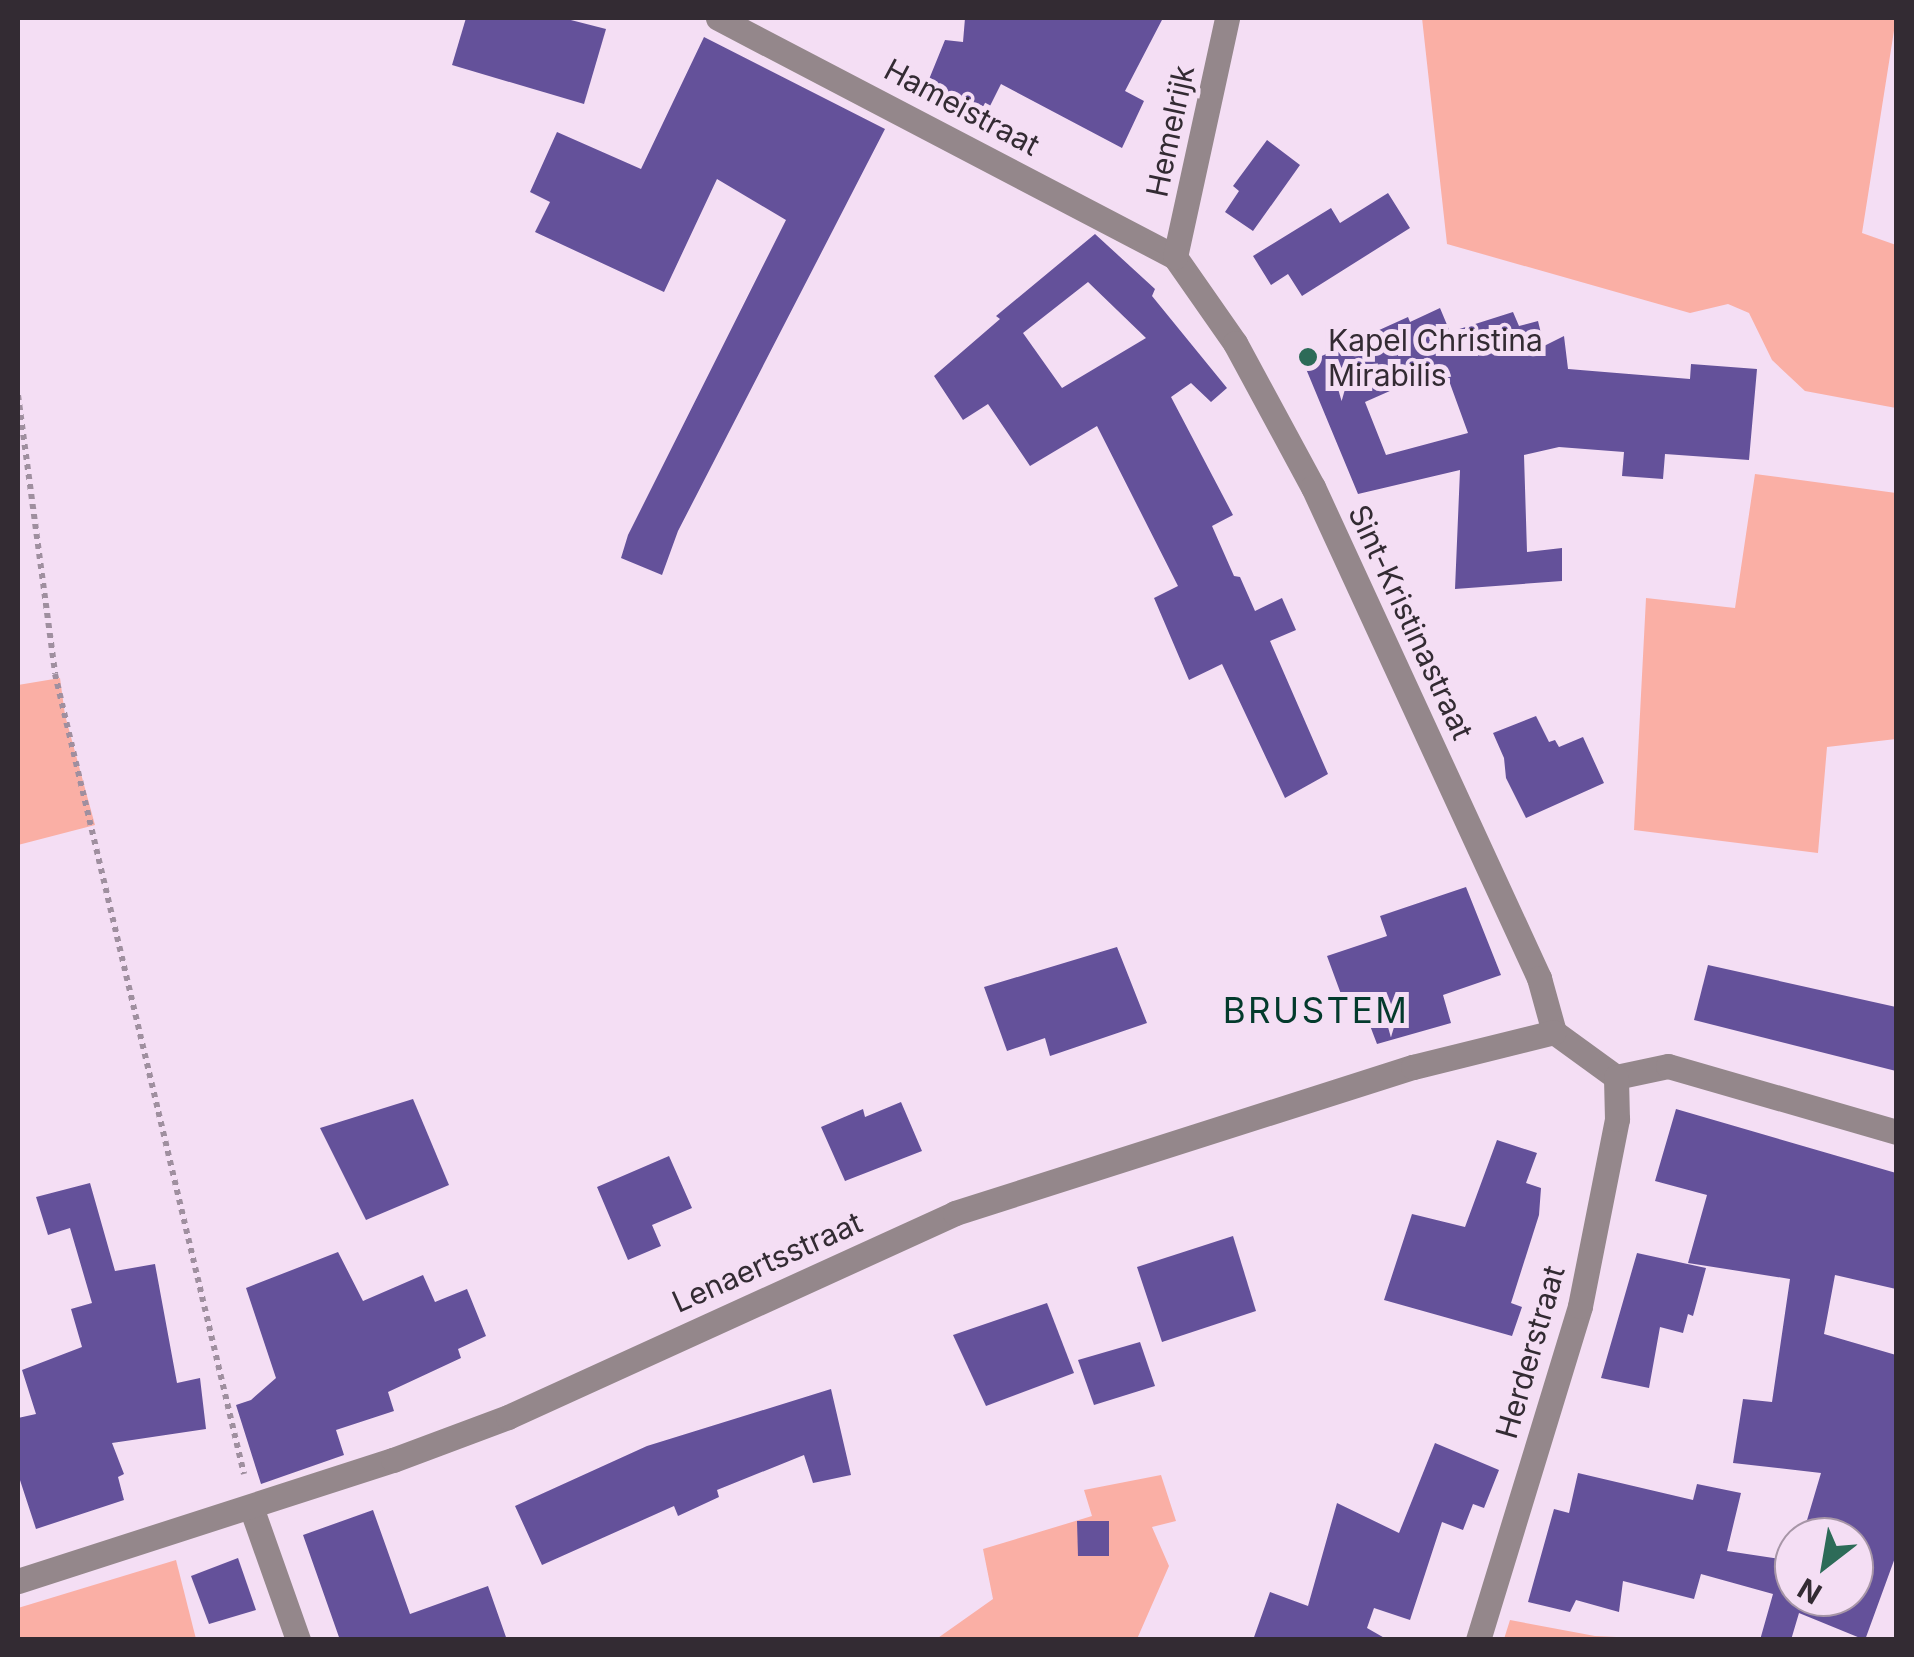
<!DOCTYPE html>
<style>
body{margin:0}
#map{position:relative;width:1914px;height:1657px;overflow:hidden;background:#f4def4;font-family:Inter,sans-serif}
div>[style]{position:absolute}
[style*='--x']{left:calc(var(--x)*1px);top:calc(var(--y)*1px);width:calc(var(--w)*1px);rotate:calc(var(--a)*1deg)}
.green>*{inset:0;background:#faafa5}
.building>*{inset:0;background:#64519a}
.path>*{height:6px;margin-top:-3px;transform-origin:0;background:repeating-linear-gradient(90deg,#9f8f9f 0 5px,transparent 0 10px)}
.minor>*{height:25px;margin:-12.5px;padding:0 12.5px;transform-origin:12.5px;border-radius:12.5px;background:#94878b}
.dots>*{width:28px;height:28px;translate:-50% -50%;box-sizing:border-box;border:5px solid #f4def4;border-radius:50%}
span{translate:-50% -50%;white-space:nowrap;text-align:center;line-height:1.15;-webkit-text-stroke:10px #f4def4;paint-order:stroke}
.street-label{font-size:30px;color:#332b33}
.poi-label{font-size:30px;color:#332b33}
.left{translate:0 -50%;text-align:left}
.quarter-label{font-size:35px;color:#033a2c;letter-spacing:2.5px}
.frame{position:absolute;inset:0;border:20px solid #332b33;pointer-events:none}
.north{position:absolute;left:1774px;top:1517px;width:100px;height:100px;box-sizing:border-box;background:#f4def4;border:2px solid #a796a7;border-radius:50%;rotate:211deg;font-size:28px;font-weight:700;line-height:40px;text-align:center;color:#332b33}
.north::after{content:'';display:block;margin:auto;width:35px;height:45px;background:#2d6b58;clip-path:polygon(50% 0,100% 100%,50% 72%,0 100%)}
</style>
<div id="map">
<div class="green">
<i style="clip-path:polygon(1422px 18px,1896px 18px,1862px 233px,1896px 245px,1896px 408px,1805px 391px,1772px 360px,1749px 313px,1728px 304px,1690px 313px,1447px 244px)"></i>
<i style="clip-path:polygon(1755px 474px,1896px 493px,1896px 739px,1827px 747px,1818px 853px,1634px 830px,1646px 598px,1735px 608px)"></i>
<i style="clip-path:polygon(60px 678px,65px 715px,95px 825px,18px 845px,18px 685px)"></i>
<i style="clip-path:polygon(1161px 1475px,1176px 1521px,1152px 1527px,1169px 1566px,1137px 1639px,935px 1640px,993px 1599px,983px 1549px,1092px 1516px,1084px 1490px)"></i>
<i style="clip-path:polygon(176px 1560px,196px 1639px,18px 1639px,18px 1608px)"></i>
<i style="clip-path:polygon(1510px 1620px,1595px 1636px,1659px 1639px,1504px 1639px)"></i>
</div>
<div class="building">
<i style="clip-path:polygon(466px 18px,563px 18px,606px 29px,584px 104px,452px 65px)"></i>
<i style="clip-path:polygon(965px 18px,1163px 18px,1125px 91px,1144px 101px,1122px 148px,1001px 84px,979px 128px,921px 99px,945px 40px,963px 42px)"></i>
<i style="clip-path:polygon(704px 37px,885px 129px,678px 531px,662px 575px,621px 558px,628px 535px,786px 220px,717px 179px,664px 292px,535px 232px,550px 202px,530px 192px,557px 132px,641px 169px)"></i>
<i style="clip-path:polygon(1267px 140px,1300px 165px,1253px 231px,1225px 212px,1239px 191px,1233px 186px)"></i>
<i style="clip-path:polygon(1388px 193px,1410px 228px,1302px 296px,1288px 274px,1271px 285px,1253px 256px,1331px 208px,1340px 223px)"></i>
<i style="clip-path:polygon(evenodd,1095px 234px,1155px 289px,1152px 296px,1227px 388px,1211px 402px,1191px 383px,1171px 397px,1233px 515px,1212px 526px,1234px 576px,1240px 577px,1255px 611px,1282px 598px,1296px 630px,1270px 641px,1328px 774px,1285px 798px,1222px 664px,1189px 680px,1154px 598px,1178px 586px,1097px 426px,1030px 466px,988px 404px,963px 420px,934px 376px,1000px 319px,996px 316px,1095px 234px,1088px 282px,1146px 338px,1062px 388px,1023px 333px,1088px 282px)"></i>
<i style="clip-path:polygon(evenodd,1440px 308px,1450px 332px,1513px 312px,1519px 326px,1538px 321px,1544px 346px,1564px 336px,1568px 369px,1690px 379px,1691px 364px,1757px 369px,1749px 460px,1665px 454px,1663px 479px,1622px 476px,1624px 452px,1559px 447px,1524px 455px,1527px 552px,1562px 548px,1562px 581px,1455px 589px,1460px 470px,1358px 494px,1304px 364px,1408px 317px,1410px 322px,1440px 308px,1444px 367px,1468px 433px,1386px 455px,1365px 402px,1444px 367px)"></i>
<i style="clip-path:polygon(1536px 716px,1549px 742px,1555px 740px,1559px 747px,1583px 737px,1604px 783px,1526px 818px,1506px 778px,1504px 758px,1493px 733px)"></i>
<i style="clip-path:polygon(1466px 887px,1501px 975px,1443px 995px,1451px 1023px,1377px 1044px,1361px 1002px,1345px 1005px,1327px 956px,1387px 936px,1380px 916px)"></i>
<i style="clip-path:polygon(1117px 947px,1147px 1023px,1050px 1056px,1045px 1038px,1007px 1051px,984px 987px)"></i>
<i style="clip-path:polygon(1708px 965px,1896px 1007px,1896px 1071px,1694px 1020px)"></i>
<i style="clip-path:polygon(413px 1099px,449px 1185px,366px 1220px,320px 1128px)"></i>
<i style="clip-path:polygon(901px 1102px,922px 1151px,845px 1181px,821px 1127px,863px 1109px,865px 1117px)"></i>
<i style="clip-path:polygon(1676px 1109px,1896px 1173px,1896px 1289px,1835px 1275px,1824px 1334px,1896px 1355px,1896px 1555px,1865px 1640px,1799px 1613px,1791px 1640px,1760px 1640px,1773px 1594px,1701px 1574px,1694px 1599px,1623px 1581px,1619px 1612px,1576px 1600px,1570px 1612px,1528px 1602px,1554px 1509px,1569px 1513px,1578px 1473px,1693px 1500px,1697px 1484px,1741px 1493px,1727px 1551px,1794px 1561px,1794px 1597px,1854px 1597px,1854px 1537px,1802px 1537px,1821px 1473px,1733px 1463px,1743px 1399px,1772px 1402px,1790px 1279px,1688px 1263px,1707px 1195px,1655px 1181px)"></i>
<i style="clip-path:polygon(1497px 1140px,1537px 1153px,1526px 1183px,1541px 1188px,1539px 1215px,1511px 1303px,1522px 1307px,1512px 1336px,1384px 1300px,1412px 1214px,1465px 1227px)"></i>
<i style="clip-path:polygon(669px 1156px,692px 1208px,652px 1225px,661px 1246px,628px 1260px,597px 1187px)"></i>
<i style="clip-path:polygon(90px 1183px,115px 1271px,155px 1264px,177px 1383px,200px 1378px,206px 1429px,112px 1443px,124px 1474px,118px 1477px,124px 1500px,36px 1529px,18px 1474px,18px 1418px,36px 1414px,22px 1370px,82px 1347px,71px 1309px,92px 1303px,70px 1228px,48px 1235px,36px 1197px)"></i>
<i style="clip-path:polygon(1233px 1236px,1256px 1311px,1162px 1342px,1137px 1267px)"></i>
<i style="clip-path:polygon(338px 1252px,363px 1301px,423px 1275px,435px 1302px,467px 1289px,486px 1336px,458px 1349px,461px 1358px,388px 1392px,394px 1411px,336px 1430px,344px 1455px,261px 1484px,236px 1405px,251px 1400px,276px 1378px,246px 1288px)"></i>
<i style="clip-path:polygon(1637px 1253px,1706px 1268px,1693px 1316px,1688px 1314px,1683px 1333px,1660px 1327px,1649px 1388px,1601px 1378px)"></i>
<i style="clip-path:polygon(1047px 1303px,1074px 1373px,986px 1406px,953px 1335px)"></i>
<i style="clip-path:polygon(1140px 1342px,1155px 1386px,1094px 1405px,1078px 1360px)"></i>
<i style="clip-path:polygon(831px 1389px,851px 1475px,813px 1483px,804px 1455px,717px 1490px,719px 1497px,678px 1516px,674px 1506px,542px 1565px,515px 1506px,647px 1446px)"></i>
<i style="clip-path:polygon(1435px 1443px,1499px 1470px,1484px 1508px,1473px 1504px,1463px 1530px,1442px 1522px,1410px 1620px,1374px 1608px,1367px 1628px,1388px 1640px,1253px 1640px,1270px 1592px,1308px 1606px,1337px 1503px,1399px 1533px)"></i>
<i style="clip-path:polygon(373px 1510px,410px 1614px,488px 1586px,507px 1640px,340px 1640px,303px 1535px)"></i>
<i style="clip-path:polygon(1077px 1521px,1109px 1521px,1109px 1556px,1078px 1556px)"></i>
<i style="clip-path:polygon(238px 1558px,256px 1610px,209px 1624px,191px 1576px)"></i>
</div>
<div class="path">
<i style="--x:18;--y:395;--w:281;--a:82.4"></i>
<i style="--x:55;--y:674;--w:822;--a:76.71"></i>
</div>
<div class="minor">
<i style="--x:718;--y:18;--w:516;--a:27.61"></i>
<i style="--x:1175;--y:257;--w:105;--a:55.1"></i>
<i style="--x:1235;--y:343;--w:164;--a:61.6"></i>
<i style="--x:1313;--y:487;--w:541;--a:65.28"></i>
<i style="--x:1539;--y:978;--w:56;--a:74.5"></i>
<i style="--x:1175;--y:257;--w:245;--a:-77.7"></i>
<i style="--x:1554;--y:1032;--w:77;--a:36"></i>
<i style="--x:1616;--y:1077;--w:53;--a:-11.9"></i>
<i style="--x:1668;--y:1066;--w:237;--a:16.1"></i>
<i style="--x:251;--y:1507;--w:141;--a:70.5"></i>
<i style="--x:18;--y:1581;--w:394;--a:-17.9"></i>
<i style="--x:393;--y:1460;--w:123;--a:-20.5"></i>
<i style="--x:508;--y:1417;--w:491;--a:-24.5"></i>
<i style="--x:955;--y:1213;--w:481;--a:-17.7"></i>
<i style="--x:1413;--y:1067;--w:145;--a:-13.9"></i>
<i style="--x:1478;--y:1640;--w:349;--a:-73"></i>
<i style="--x:1580;--y:1306;--w:191;--a:-78.8"></i>
<i style="--x:1617;--y:1119;--w:42;--a:-91.4"></i>
</div>
<div class="dots">
<i style="left:1308px;top:357px;background:#2d6b58"></i>
</div>
<div class="street-label">
<span style="left:962px;top:107px;rotate:28deg">Hameistraat</span>
<span style="left:1170px;top:131px;rotate:-78deg">Hemelrijk</span>
<span style="left:1411px;top:622px;rotate:65deg">Sint-Kristinastraat</span>
<span style="left:767px;top:1262px;rotate:-24deg">Lenaertsstraat</span>
<span style="left:1530px;top:1352px;rotate:-74deg">Herderstraat</span>
</div>
<div class="poi-label">
<span class="left" style="left:1328px;top:357px">Kapel Christina<br>Mirabilis</span>
</div>
<div class="quarter-label">
<span style="left:1316px;top:1010px">BRUSTEM</span>
</div>
<div class="frame"></div>
<div class="north">N</div>
</div>
